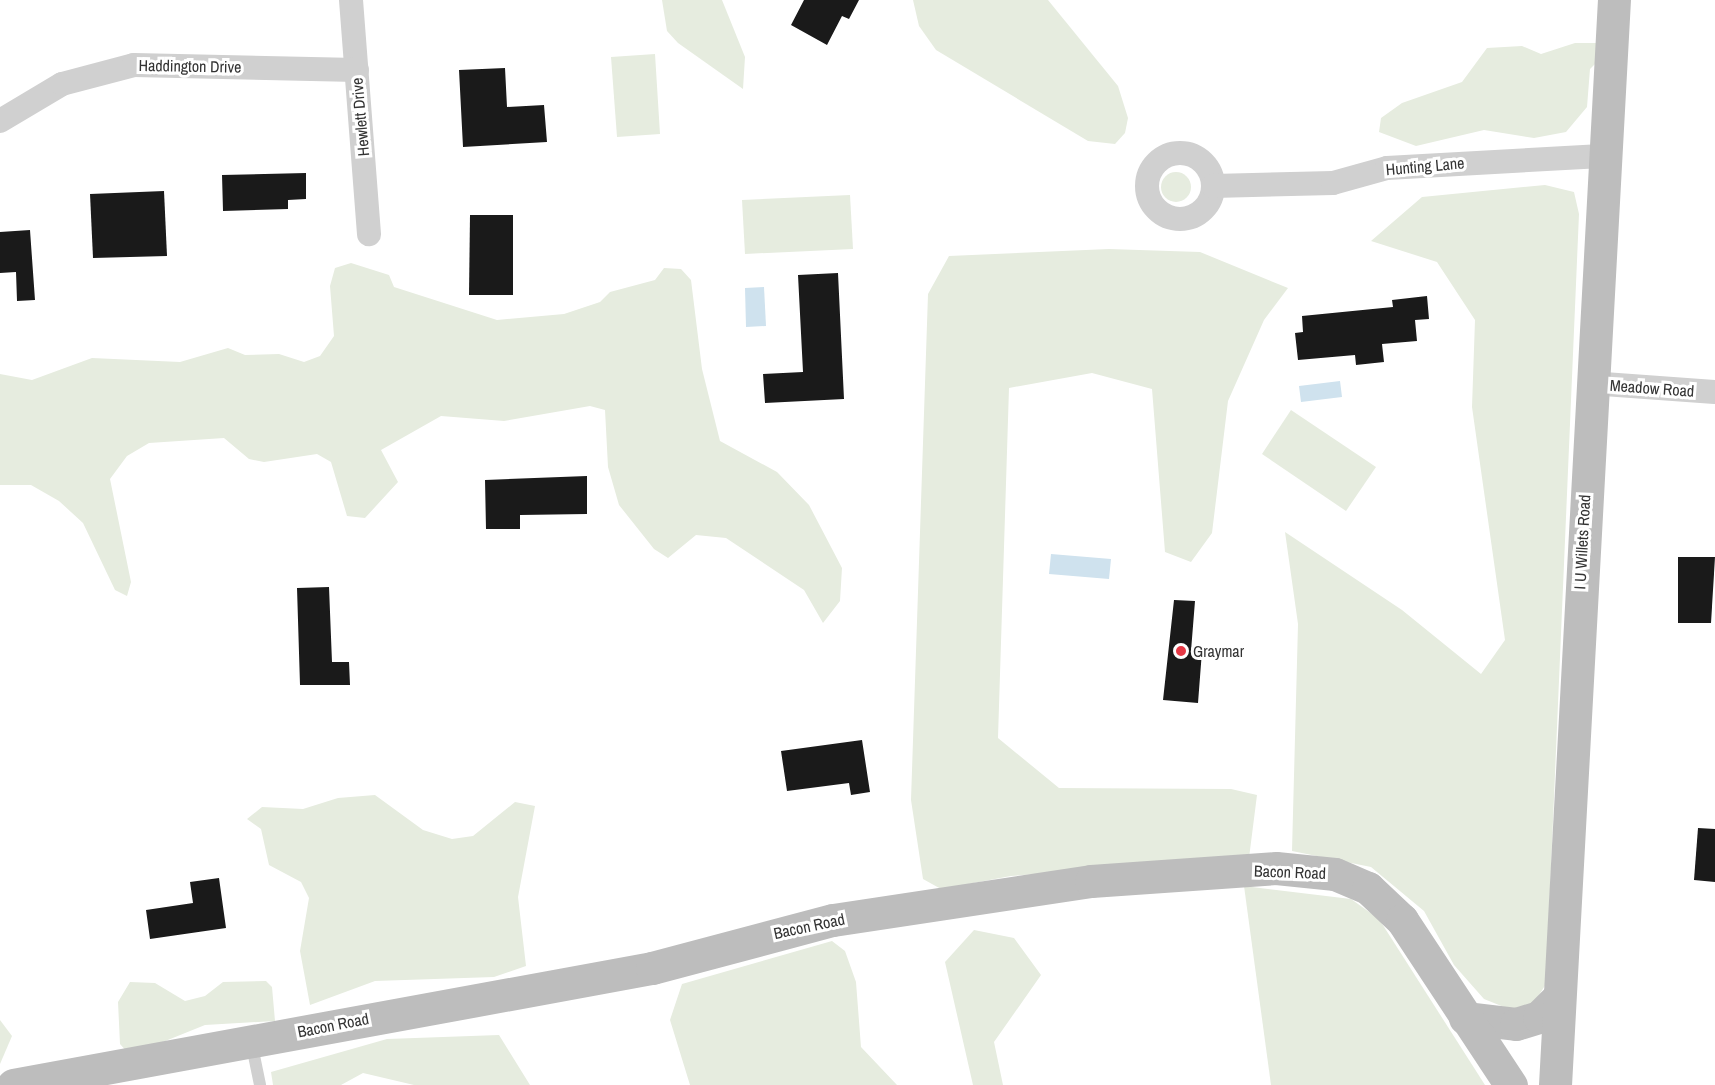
<!DOCTYPE html>
<style>
body{margin:0}
#map{position:relative;width:1715px;height:1085px;overflow:hidden;background:#fff;font-family:"Archivo Narrow",sans-serif}
div>[style]{position:absolute}
[style*='--x']{left:calc(var(--x)*1px);top:calc(var(--y)*1px);width:calc(var(--w)*1px);rotate:calc(var(--a)*1deg)}
.green>*{inset:0;background:#e6ecdf}
.round{border-radius:50%}
.water>*{inset:0;background:#cfe2ee}
.building>*{inset:0;background:#1a1a1a}
.lane>*{height:12px;margin:-6px;padding:0 6px;transform-origin:6px;border-radius:6px;background:#d0d0d0}
.street>*{height:24px;margin:-12px;padding:0 12px;transform-origin:12px;border-radius:12px;background:#d0d0d0}
.street>.ring{margin:-12px;padding:0;box-sizing:content-box;background:none;border:24px solid #d0d0d0;border-radius:50%}
.secondary>*{height:33px;margin:-16.5px;padding:0 16.5px;transform-origin:16.5px;border-radius:16.5px;background:#bdbdbd}
.dots>*{width:16px;height:16px;translate:-50% -50%;box-sizing:border-box;border:3px solid #fff;border-radius:50%}
span{translate:-50% -50%;white-space:nowrap;text-align:center;line-height:1.15;-webkit-text-stroke:6px #fff;paint-order:stroke}
.street-label{font-size:16px;color:#333}
.poi-label{font-size:16px;color:#333}
.left{translate:0 -50%;text-align:left}
</style>
<div id="map">
<div class="green">
<i style="clip-path:polygon(662px 0,722px 0,745px 57px,743px 89px,678px 43px,667px 31px)"></i>
<i style="clip-path:polygon(913px 0,1048px 0,1118px 86px,1128px 118px,1125px 133px,1115px 144px,1088px 141px,936px 50px,919px 26px)"></i>
<i style="clip-path:polygon(1575px 43px,1598px 43px,1597px 62px,1590px 69px,1587px 107px,1566px 132px,1534px 138px,1484px 130px,1416px 146px,1379px 132px,1381px 118px,1402px 103px,1462px 82px,1487px 48px,1522px 46px,1541px 54px)"></i>
<i style="clip-path:polygon(655px 54px,660px 134px,617px 137px,611px 57px)"></i>
<i class="round" style="left:1161px;top:172px;width:30px;height:30px"></i>
<i style="clip-path:polygon(1545px 185px,1574px 192px,1579px 214px,1546px 984px,1532px 1006px,1509px 1009px,1484px 999px,1454px 965px,1424px 911px,1371px 867px,1292px 851px,1298px 624px,1285px 532px,1402px 610px,1481px 674px,1505px 640px,1472px 407px,1475px 320px,1437px 262px,1371px 241px,1422px 197px)"></i>
<i style="clip-path:polygon(850px 195px,853px 249px,745px 254px,742px 200px)"></i>
<i style="clip-path:polygon(1109px 249px,1200px 252px,1288px 288px,1264px 320px,1228px 401px,1212px 533px,1191px 562px,1165px 552px,1152px 389px,1092px 373px,1009px 388px,998px 738px,1059px 788px,1231px 789px,1257px 795px,1249px 858px,1011px 876px,941px 889px,923px 879px,911px 800px,928px 294px,949px 256px)"></i>
<i style="clip-path:polygon(351px 263px,389px 275px,394px 287px,497px 320px,564px 314px,600px 302px,610px 292px,655px 280px,664px 268px,681px 269px,691px 280px,702px 369px,720px 441px,777px 472px,809px 505px,842px 568px,840px 601px,823px 623px,804px 590px,726px 538px,696px 535px,668px 558px,654px 549px,619px 505px,608px 467px,605px 410px,590px 406px,504px 421px,441px 416px,381px 450px,398px 482px,365px 518px,347px 516px,331px 462px,317px 454px,264px 462px,249px 459px,224px 438px,149px 443px,127px 456px,110px 479px,131px 582px,127px 596px,115px 590px,83px 523px,59px 501px,31px 485px,0 485px,0 374px,32px 380px,92px 358px,180px 362px,228px 348px,245px 355px,279px 354px,304px 362px,320px 356px,334px 336px,330px 286px,335px 268px)"></i>
<i style="clip-path:polygon(1291px 410px,1376px 467px,1346px 511px,1262px 454px)"></i>
<i style="clip-path:polygon(375px 795px,423px 830px,452px 839px,473px 836px,515px 802px,535px 806px,518px 897px,526px 966px,494px 977px,375px 981px,310px 1005px,300px 951px,309px 898px,301px 882px,269px 865px,261px 829px,247px 819px,262px 807px,303px 809px,338px 798px)"></i>
<i style="clip-path:polygon(1244px 886px,1351px 899px,1379px 919px,1485px 1085px,1271px 1085px)"></i>
<i style="clip-path:polygon(974px 930px,1014px 938px,1041px 975px,994px 1042px,1003px 1085px,973px 1085px,945px 962px)"></i>
<i style="clip-path:polygon(832px 941px,845px 951px,856px 982px,861px 1047px,897px 1085px,690px 1085px,670px 1020px,682px 984px)"></i>
<i style="clip-path:polygon(266px 981px,272px 987px,275px 1021px,205px 1025px,138px 1052px,128px 1053px,120px 1044px,118px 1002px,130px 982px,155px 983px,185px 1001px,205px 996px,223px 982px)"></i>
<i style="clip-path:polygon(0 1020px,12px 1036px,0 1064px)"></i>
<i style="clip-path:polygon(499px 1035px,530px 1085px,414px 1085px,363px 1073px,341px 1085px,273px 1085px,271px 1072px,387px 1039px)"></i>
</div>
<div class="water">
<i style="clip-path:polygon(764px 287px,766px 326px,746px 327px,745px 288px)"></i>
<i style="clip-path:polygon(1340px 381px,1342px 397px,1301px 402px,1299px 386px)"></i>
<i style="clip-path:polygon(1051px 554px,1111px 559px,1109px 579px,1049px 574px)"></i>
</div>
<div class="building">
<i style="clip-path:polygon(804px 0,859px 0,849px 19px,842px 16px,827px 45px,791px 25px)"></i>
<i style="clip-path:polygon(505px 68px,507px 107px,544px 105px,547px 142px,463px 147px,459px 70px)"></i>
<i style="clip-path:polygon(306px 173px,306px 199px,288px 200px,288px 209px,223px 211px,222px 175px)"></i>
<i style="clip-path:polygon(164px 191px,167px 256px,93px 258px,90px 194px)"></i>
<i style="clip-path:polygon(470px 215px,513px 215px,513px 295px,469px 295px)"></i>
<i style="clip-path:polygon(30px 230px,35px 300px,17px 301px,16px 272px,0 273px,0 232px)"></i>
<i style="clip-path:polygon(838px 273px,844px 399px,765px 403px,763px 374px,803px 372px,798px 275px)"></i>
<i style="clip-path:polygon(1427px 296px,1429px 319px,1415px 320px,1417px 341px,1382px 344px,1384px 362px,1356px 365px,1355px 355px,1298px 360px,1295px 333px,1303px 332px,1302px 316px,1393px 307px,1392px 300px)"></i>
<i style="clip-path:polygon(587px 476px,587px 514px,520px 515px,520px 529px,486px 529px,485px 480px)"></i>
<i style="clip-path:polygon(1678px 557px,1715px 557px,1711px 623px,1678px 623px)"></i>
<i style="clip-path:polygon(329px 587px,332px 662px,349px 662px,350px 685px,300px 685px,297px 588px)"></i>
<i style="clip-path:polygon(1174px 600px,1195px 601px,1191px 651px,1202px 651px,1198px 703px,1163px 700px)"></i>
<i style="clip-path:polygon(862px 740px,870px 792px,851px 795px,849px 783px,787px 791px,781px 751px)"></i>
<i style="clip-path:polygon(1698px 828px,1715px 829px,1715px 882px,1694px 880px)"></i>
<i style="clip-path:polygon(219px 878px,226px 928px,150px 939px,146px 910px,193px 903px,190px 882px)"></i>
</div>
<div class="lane">
<i style="--x:251;--y:1041;--w:45;--a:78.4"></i>
</div>
<div class="street">
<i style="--x:351;--y:0;--w:235;--a:85.6"></i>
<i style="--x:0;--y:121;--w:72;--a:-30.8"></i>
<i style="--x:62;--y:84;--w:74;--a:-14.8"></i>
<i style="--x:134;--y:65;--w:223;--a:1.3"></i>
<i class="ring" style="left:1147px;top:153px;width:42px;height:42px"></i>
<i style="--x:1213;--y:186;--w:120;--a:-1.4"></i>
<i style="--x:1333;--y:183;--w:56;--a:-15.5"></i>
<i style="--x:1387;--y:168;--w:215;--a:-3.2"></i>
<i style="--x:1590;--y:383;--w:125;--a:4.1"></i>
</div>
<div class="secondary">
<i style="--x:1465;--y:1018;--w:51;--a:6.7"></i>
<i style="--x:1516;--y:1024;--w:24;--a:-17"></i>
<i style="--x:1539;--y:1017;--w:28;--a:-45"></i>
<i style="--x:13;--y:1085;--w:650;--a:-10.38"></i>
<i style="--x:652;--y:968;--w:187;--a:-14.9"></i>
<i style="--x:833;--y:920;--w:261;--a:-8.6"></i>
<i style="--x:1091;--y:881;--w:185;--a:-4"></i>
<i style="--x:1276;--y:868;--w:59;--a:5.8"></i>
<i style="--x:1335;--y:874;--w:36;--a:23"></i>
<i style="--x:1368;--y:888;--w:47;--a:43.3"></i>
<i style="--x:1402;--y:920;--w:198;--a:56.6"></i>
<i style="--x:1555;--y:1085;--w:1087;--a:-86.89"></i>
</div>
<div class="dots">
<i style="left:1181px;top:651px;background:#e63946"></i>
</div>
<div class="street-label">
<span style="left:190px;top:66px;rotate:1deg">Haddington Drive</span>
<span style="left:360px;top:117px;rotate:-95deg">Hewlett Drive</span>
<span style="left:1425px;top:166px;rotate:-5deg">Hunting Lane</span>
<span style="left:1652px;top:388px;rotate:4deg">Meadow Road</span>
<span style="left:1582px;top:542px;rotate:-87deg">I U Willets Road</span>
<span style="left:1290px;top:872px;rotate:2deg">Bacon Road</span>
<span style="left:809px;top:926px;rotate:-12deg">Bacon Road</span>
<span style="left:333px;top:1025px;rotate:-11deg">Bacon Road</span>
</div>
<div class="poi-label">
<span class="left" style="left:1193px;top:651px">Graymar</span>
</div>
</div>
